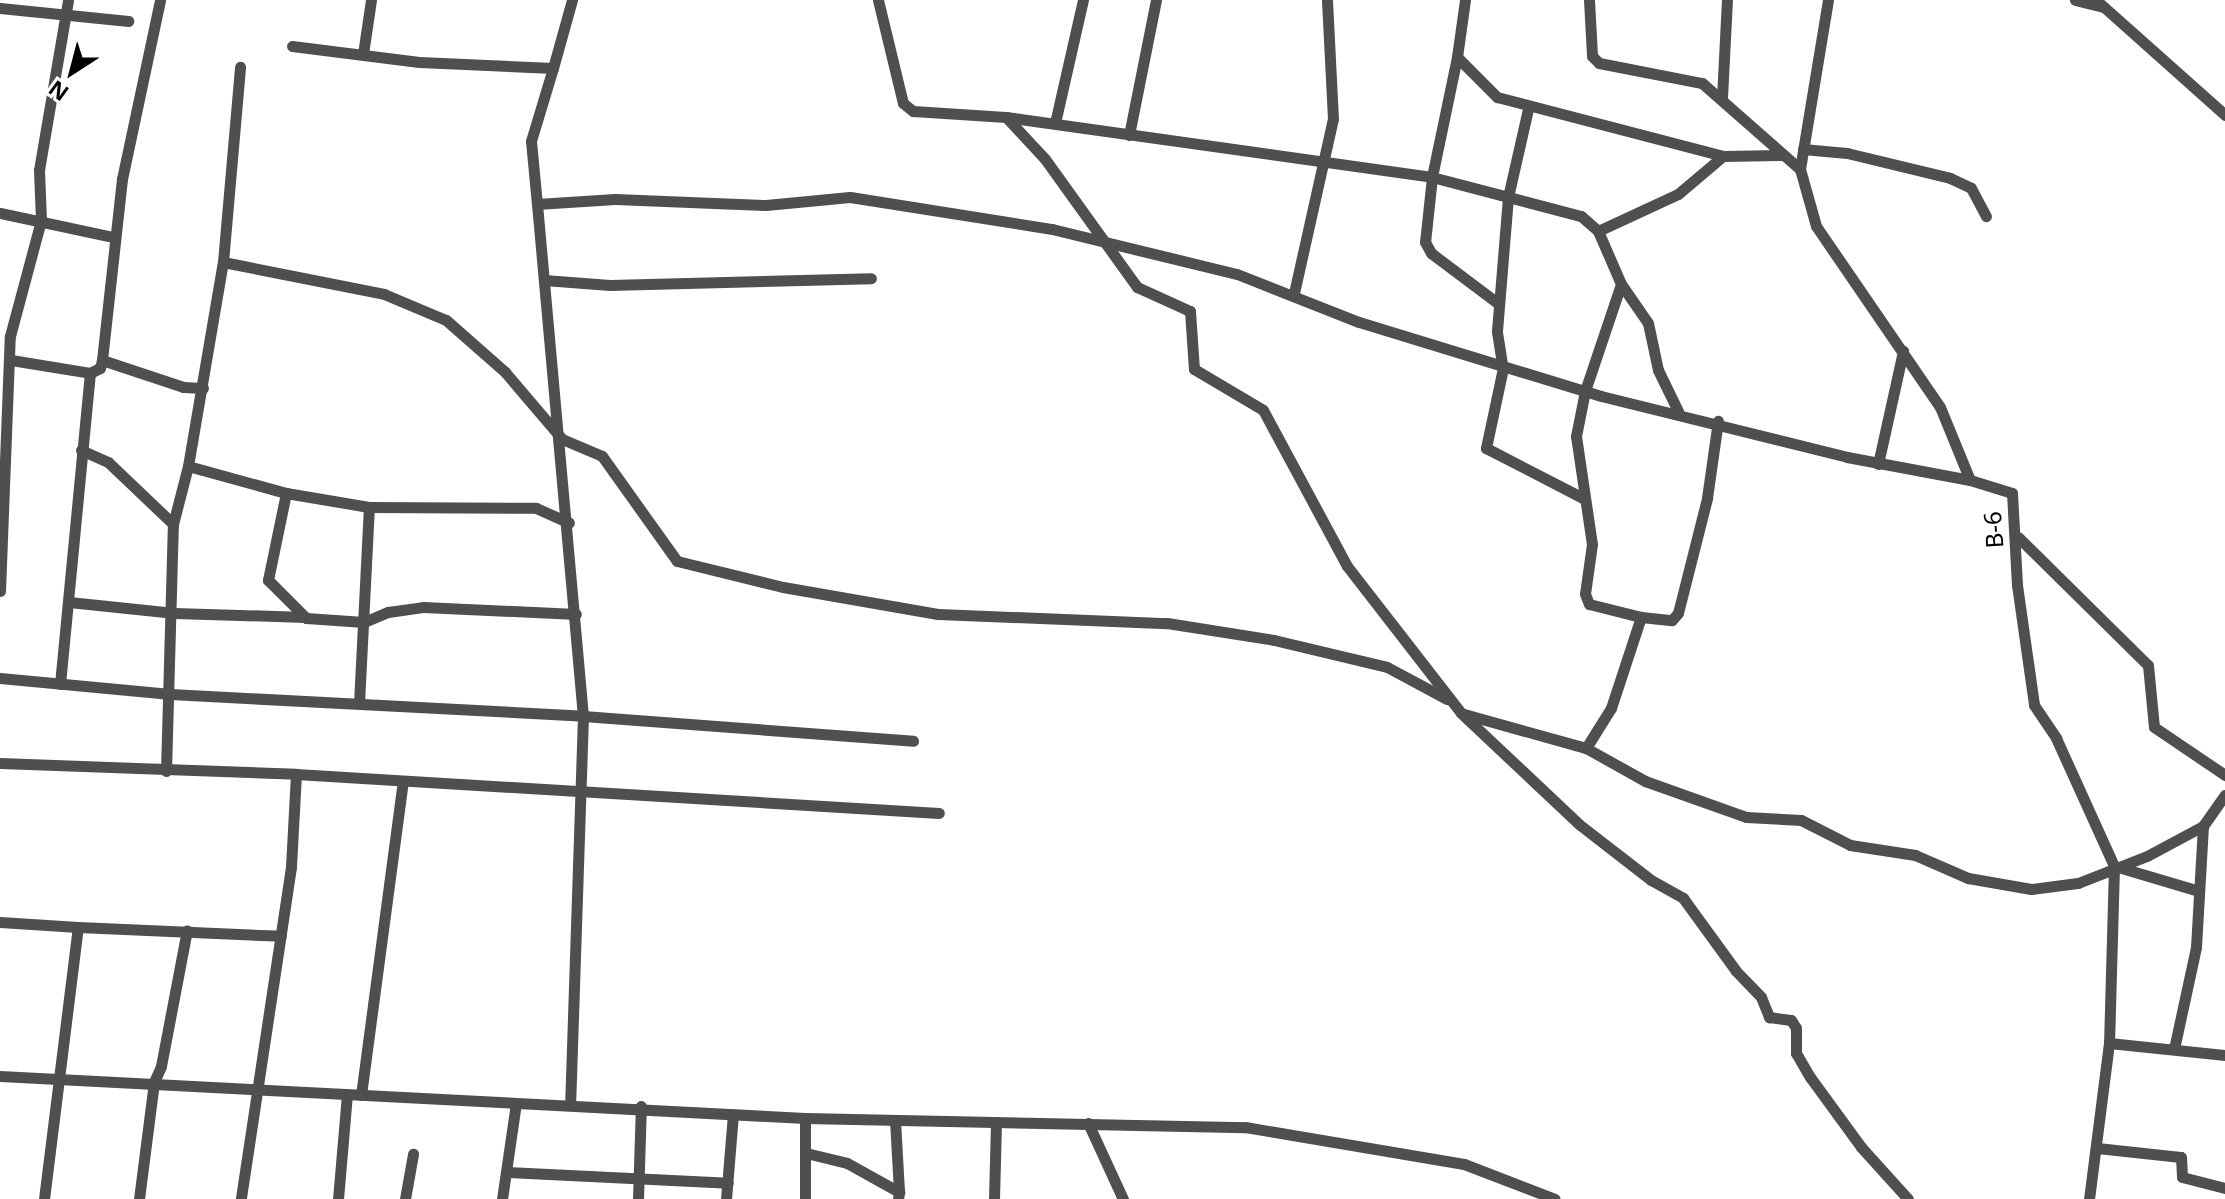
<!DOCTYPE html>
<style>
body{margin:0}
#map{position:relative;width:2225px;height:1199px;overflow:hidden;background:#fff;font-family:"Noto Sans",sans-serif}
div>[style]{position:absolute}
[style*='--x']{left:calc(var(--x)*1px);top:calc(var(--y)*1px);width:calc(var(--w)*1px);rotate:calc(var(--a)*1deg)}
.minor>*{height:11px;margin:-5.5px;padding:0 5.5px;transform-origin:5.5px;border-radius:5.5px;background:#4f4f4f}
span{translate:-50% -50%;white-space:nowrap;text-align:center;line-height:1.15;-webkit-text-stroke:8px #fff;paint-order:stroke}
.street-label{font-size:24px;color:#000}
.north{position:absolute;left:32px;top:32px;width:80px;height:80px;-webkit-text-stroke:6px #fff;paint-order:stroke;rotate:216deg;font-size:22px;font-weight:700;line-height:32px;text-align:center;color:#000}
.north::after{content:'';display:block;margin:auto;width:28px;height:36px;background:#000;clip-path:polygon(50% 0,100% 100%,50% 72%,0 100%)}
</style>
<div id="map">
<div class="minor">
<i style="--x:878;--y:0;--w:106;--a:76.4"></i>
<i style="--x:903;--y:103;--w:13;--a:39"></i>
<i style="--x:913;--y:111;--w:93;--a:3.7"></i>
<i style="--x:1006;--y:117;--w:57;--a:47.1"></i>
<i style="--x:1045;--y:159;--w:158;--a:54.3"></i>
<i style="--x:1137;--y:287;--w:58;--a:24.4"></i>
<i style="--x:1190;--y:311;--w:58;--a:86.1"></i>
<i style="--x:1194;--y:369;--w:80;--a:30.7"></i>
<i style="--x:1263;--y:410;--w:177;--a:61.7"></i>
<i style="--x:1347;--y:566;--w:186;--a:52.2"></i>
<i style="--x:1461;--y:713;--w:163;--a:43.3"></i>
<i style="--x:1580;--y:825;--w:90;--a:37.8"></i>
<i style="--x:1651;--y:880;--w:37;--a:29"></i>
<i style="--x:1683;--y:898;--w:90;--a:54"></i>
<i style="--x:1736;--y:971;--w:36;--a:46"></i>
<i style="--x:1761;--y:997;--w:22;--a:68"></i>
<i style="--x:1769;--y:1017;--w:22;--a:8"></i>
<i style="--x:1791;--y:1020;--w:9;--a:58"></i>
<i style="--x:1796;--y:1028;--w:25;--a:90"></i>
<i style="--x:1796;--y:1053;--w:28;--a:60"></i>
<i style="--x:1810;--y:1077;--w:87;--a:53.9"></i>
<i style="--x:1861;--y:1147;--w:70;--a:47.9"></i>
<i style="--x:1465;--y:0;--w:58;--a:98"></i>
<i style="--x:1457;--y:57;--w:57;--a:45"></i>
<i style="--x:1497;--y:97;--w:234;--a:14.6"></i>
<i style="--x:1589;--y:0;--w:56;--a:86.9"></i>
<i style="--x:1592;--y:56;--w:10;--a:45"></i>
<i style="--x:1599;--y:63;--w:105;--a:11"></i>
<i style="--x:1702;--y:83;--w:130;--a:41.3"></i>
<i style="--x:1800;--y:169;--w:59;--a:74.3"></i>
<i style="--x:1816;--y:226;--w:219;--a:55.6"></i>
<i style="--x:1940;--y:407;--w:79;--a:67.7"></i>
<i style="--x:1970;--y:480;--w:44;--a:17.2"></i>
<i style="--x:2012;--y:493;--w:92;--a:86.9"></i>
<i style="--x:2017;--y:585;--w:121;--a:81.9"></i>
<i style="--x:2034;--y:705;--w:40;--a:56"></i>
<i style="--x:2056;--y:738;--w:141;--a:65.6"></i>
<i style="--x:2114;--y:866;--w:177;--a:91.6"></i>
<i style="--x:2109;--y:1043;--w:157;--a:97.3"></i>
<i style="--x:2075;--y:0;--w:30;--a:14"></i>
<i style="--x:2096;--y:0;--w:173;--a:41.7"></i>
<i style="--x:0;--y:8;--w:129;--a:5.8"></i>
<i style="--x:292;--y:46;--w:128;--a:7.2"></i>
<i style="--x:419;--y:62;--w:134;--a:2.6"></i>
<i style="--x:553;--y:68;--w:76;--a:106.8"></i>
<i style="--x:531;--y:141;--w:63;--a:84.6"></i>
<i style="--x:537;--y:204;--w:78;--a:-3.7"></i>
<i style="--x:615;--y:199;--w:151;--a:2.3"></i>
<i style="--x:766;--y:205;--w:84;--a:-5.4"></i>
<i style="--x:850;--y:197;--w:205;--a:9"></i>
<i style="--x:1052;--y:229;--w:190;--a:13.7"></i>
<i style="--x:1237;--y:274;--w:131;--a:21.5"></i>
<i style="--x:1359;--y:322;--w:253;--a:17"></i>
<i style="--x:1601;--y:396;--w:253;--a:13.9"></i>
<i style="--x:1847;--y:457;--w:125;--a:10.6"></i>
<i style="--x:363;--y:54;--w:55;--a:-81.6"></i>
<i style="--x:1457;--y:57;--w:123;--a:101.8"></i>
<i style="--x:1432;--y:177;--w:65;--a:96.1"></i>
<i style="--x:1425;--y:242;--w:13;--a:61"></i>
<i style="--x:1431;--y:253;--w:85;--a:36.9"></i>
<i style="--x:553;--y:68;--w:71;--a:-74.4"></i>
<i style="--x:1722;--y:98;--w:98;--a:-87.1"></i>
<i style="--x:1528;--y:109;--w:90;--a:102.8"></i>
<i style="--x:1508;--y:197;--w:135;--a:94.7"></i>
<i style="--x:1497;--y:332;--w:36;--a:81"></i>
<i style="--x:1503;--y:368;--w:82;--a:102"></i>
<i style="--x:1486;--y:448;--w:109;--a:27.3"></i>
<i style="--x:1006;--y:117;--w:430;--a:8"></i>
<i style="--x:1432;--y:177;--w:154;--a:14.7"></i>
<i style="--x:1581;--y:216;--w:23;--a:41"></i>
<i style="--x:1598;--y:231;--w:58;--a:66.5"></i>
<i style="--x:1621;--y:284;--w:47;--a:55.3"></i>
<i style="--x:1648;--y:323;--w:48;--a:78"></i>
<i style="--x:1658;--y:370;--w:46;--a:64"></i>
<i style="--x:1055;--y:123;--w:126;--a:-77.2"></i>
<i style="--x:1129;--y:135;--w:138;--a:-78.7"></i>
<i style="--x:1803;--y:149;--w:44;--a:5.2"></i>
<i style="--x:1847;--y:153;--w:106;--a:13.6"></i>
<i style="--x:1950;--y:178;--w:23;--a:25"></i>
<i style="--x:1971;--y:188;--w:32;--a:62"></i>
<i style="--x:1800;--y:169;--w:171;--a:-80.6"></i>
<i style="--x:537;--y:204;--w:514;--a:84.87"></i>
<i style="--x:583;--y:716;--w:389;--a:91.9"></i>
<i style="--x:0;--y:213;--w:116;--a:12"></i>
<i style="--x:1598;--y:231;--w:88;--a:-24.8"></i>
<i style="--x:1678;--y:194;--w:59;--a:-40.2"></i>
<i style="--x:1723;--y:156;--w:60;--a:-1"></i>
<i style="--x:223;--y:262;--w:164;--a:11.2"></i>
<i style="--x:384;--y:294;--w:67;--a:22.8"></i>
<i style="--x:446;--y:320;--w:79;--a:41.4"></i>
<i style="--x:505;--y:372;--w:88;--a:49.6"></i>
<i style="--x:562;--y:439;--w:43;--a:23"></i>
<i style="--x:602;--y:456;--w:129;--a:54.5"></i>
<i style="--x:677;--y:561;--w:109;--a:13.8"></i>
<i style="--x:783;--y:587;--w:157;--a:9.9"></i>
<i style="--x:938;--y:614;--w:229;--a:2.3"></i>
<i style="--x:1167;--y:623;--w:108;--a:9"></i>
<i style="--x:1274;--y:640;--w:116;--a:13.4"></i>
<i style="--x:1387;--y:667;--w:68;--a:28.1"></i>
<i style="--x:544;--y:280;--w:66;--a:4.3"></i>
<i style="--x:610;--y:285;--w:261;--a:-1.5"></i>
<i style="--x:1621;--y:284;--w:113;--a:108.6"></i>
<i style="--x:1585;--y:391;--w:46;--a:101.3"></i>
<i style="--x:1576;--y:436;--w:109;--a:81.6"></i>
<i style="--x:1592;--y:544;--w:50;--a:98"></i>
<i style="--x:1585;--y:594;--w:11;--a:68"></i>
<i style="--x:1589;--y:604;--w:54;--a:14"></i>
<i style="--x:1294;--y:293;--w:178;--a:-77.4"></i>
<i style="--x:1333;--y:119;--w:119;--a:-92.9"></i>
<i style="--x:11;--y:360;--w:80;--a:9.3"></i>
<i style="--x:102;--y:360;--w:182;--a:-83.7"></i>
<i style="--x:122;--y:179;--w:183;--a:-78"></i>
<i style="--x:81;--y:450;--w:30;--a:24"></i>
<i style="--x:108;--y:462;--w:90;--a:43.6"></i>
<i style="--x:1878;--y:464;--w:116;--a:-77.5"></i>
<i style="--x:188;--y:466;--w:207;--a:-80.3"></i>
<i style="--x:223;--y:262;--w:196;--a:-85"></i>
<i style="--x:286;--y:493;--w:84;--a:9.6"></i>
<i style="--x:369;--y:507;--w:167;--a:0.3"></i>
<i style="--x:536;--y:508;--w:36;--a:24"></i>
<i style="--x:2018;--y:537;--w:182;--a:44.6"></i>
<i style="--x:2148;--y:665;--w:62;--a:84.5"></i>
<i style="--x:2154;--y:727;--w:86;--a:34.1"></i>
<i style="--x:0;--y:591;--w:255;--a:-87.8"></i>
<i style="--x:10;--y:336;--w:120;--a:-75"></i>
<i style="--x:41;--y:220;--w:50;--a:-92.3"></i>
<i style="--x:39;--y:170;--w:172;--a:-80.3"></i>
<i style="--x:69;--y:602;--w:106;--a:6"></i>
<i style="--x:174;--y:613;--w:131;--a:1.7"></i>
<i style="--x:0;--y:678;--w:171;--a:5.4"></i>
<i style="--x:170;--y:694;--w:414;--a:3"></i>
<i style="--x:583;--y:716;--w:331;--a:4.3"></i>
<i style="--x:60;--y:684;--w:312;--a:-84.5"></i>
<i style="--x:90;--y:373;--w:11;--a:-27"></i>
<i style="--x:100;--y:368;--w:8;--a:-76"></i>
<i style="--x:102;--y:360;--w:85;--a:18.4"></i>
<i style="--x:183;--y:387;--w:20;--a:3"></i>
<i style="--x:359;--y:703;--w:196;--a:-87.1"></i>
<i style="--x:1464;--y:714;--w:127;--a:15.6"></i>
<i style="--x:1586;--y:748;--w:68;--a:29.2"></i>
<i style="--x:1645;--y:781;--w:107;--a:19.6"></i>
<i style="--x:1746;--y:817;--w:55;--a:3.1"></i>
<i style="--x:1801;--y:820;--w:55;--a:27"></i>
<i style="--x:1850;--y:845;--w:66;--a:8.7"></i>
<i style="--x:1915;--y:855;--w:58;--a:23.5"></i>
<i style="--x:1968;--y:878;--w:64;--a:9.9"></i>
<i style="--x:2031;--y:889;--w:47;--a:-7.3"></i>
<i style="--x:2078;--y:883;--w:74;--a:-21.4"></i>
<i style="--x:2147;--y:856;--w:64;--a:-28.2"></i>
<i style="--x:2203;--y:826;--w:38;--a:-55"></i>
<i style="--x:1586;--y:748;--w:47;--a:-58"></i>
<i style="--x:1611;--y:708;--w:96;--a:-71.8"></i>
<i style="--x:1641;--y:617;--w:31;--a:6"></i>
<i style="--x:1672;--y:620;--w:9;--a:-49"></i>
<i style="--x:1678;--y:613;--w:119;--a:-75.8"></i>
<i style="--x:1707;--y:498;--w:78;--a:-81.9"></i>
<i style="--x:0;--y:763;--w:296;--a:2.1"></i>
<i style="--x:296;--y:774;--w:93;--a:93.1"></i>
<i style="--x:291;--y:867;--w:336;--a:98.6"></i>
<i style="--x:166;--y:771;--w:247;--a:-88.4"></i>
<i style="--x:173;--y:524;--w:60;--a:-75.5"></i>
<i style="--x:188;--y:466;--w:102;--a:15.4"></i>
<i style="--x:286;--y:493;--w:89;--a:101.7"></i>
<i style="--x:268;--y:580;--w:54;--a:45"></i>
<i style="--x:306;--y:618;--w:58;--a:3.9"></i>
<i style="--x:364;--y:622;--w:26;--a:-23"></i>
<i style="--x:388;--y:612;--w:35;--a:-8"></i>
<i style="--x:423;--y:607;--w:153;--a:2.6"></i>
<i style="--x:296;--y:774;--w:644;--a:3.47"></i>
<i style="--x:2118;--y:867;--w:84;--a:16.5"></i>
<i style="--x:0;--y:922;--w:78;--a:3.7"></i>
<i style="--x:2109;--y:1043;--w:117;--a:5.9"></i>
<i style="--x:2174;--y:1049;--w:104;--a:-77.8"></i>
<i style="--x:2196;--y:947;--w:121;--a:-86.7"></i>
<i style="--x:0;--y:1076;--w:806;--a:2.99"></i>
<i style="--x:805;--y:1118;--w:440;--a:1.2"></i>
<i style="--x:1245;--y:1127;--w:222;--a:9.6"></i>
<i style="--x:1464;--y:1164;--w:97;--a:21"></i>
<i style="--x:361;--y:1095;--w:316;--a:-82.4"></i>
<i style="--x:895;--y:1120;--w:72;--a:86.8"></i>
<i style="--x:1088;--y:1123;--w:84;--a:65.3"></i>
<i style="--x:2097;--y:1148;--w:84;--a:6.1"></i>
<i style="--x:2181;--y:1157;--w:20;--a:87"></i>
<i style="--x:2182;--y:1177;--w:44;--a:14.3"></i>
<i style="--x:806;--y:1153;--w:42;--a:13.7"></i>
<i style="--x:847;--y:1163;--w:60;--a:29.1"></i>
<i style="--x:899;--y:1192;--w:7;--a:98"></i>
<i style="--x:506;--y:1172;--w:222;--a:2.8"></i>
<i style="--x:44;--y:1199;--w:274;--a:-82.9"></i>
<i style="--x:78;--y:927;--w:203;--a:2.5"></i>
<i style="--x:139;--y:1199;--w:118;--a:-82.7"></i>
<i style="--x:154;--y:1082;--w:17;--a:-66"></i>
<i style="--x:161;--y:1066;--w:138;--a:-79.2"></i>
<i style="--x:338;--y:1199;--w:105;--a:-85.1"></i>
<i style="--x:405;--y:1199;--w:46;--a:-79.9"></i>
<i style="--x:502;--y:1199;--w:97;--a:-81.7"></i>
<i style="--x:638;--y:1199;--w:93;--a:-88.2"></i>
<i style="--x:726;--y:1199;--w:85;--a:-85.3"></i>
<i style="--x:805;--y:1199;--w:81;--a:-90"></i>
<i style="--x:994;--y:1199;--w:77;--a:-88.5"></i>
</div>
<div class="street-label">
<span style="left:1993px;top:530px;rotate:-94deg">B-6</span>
</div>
<div class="north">N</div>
</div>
